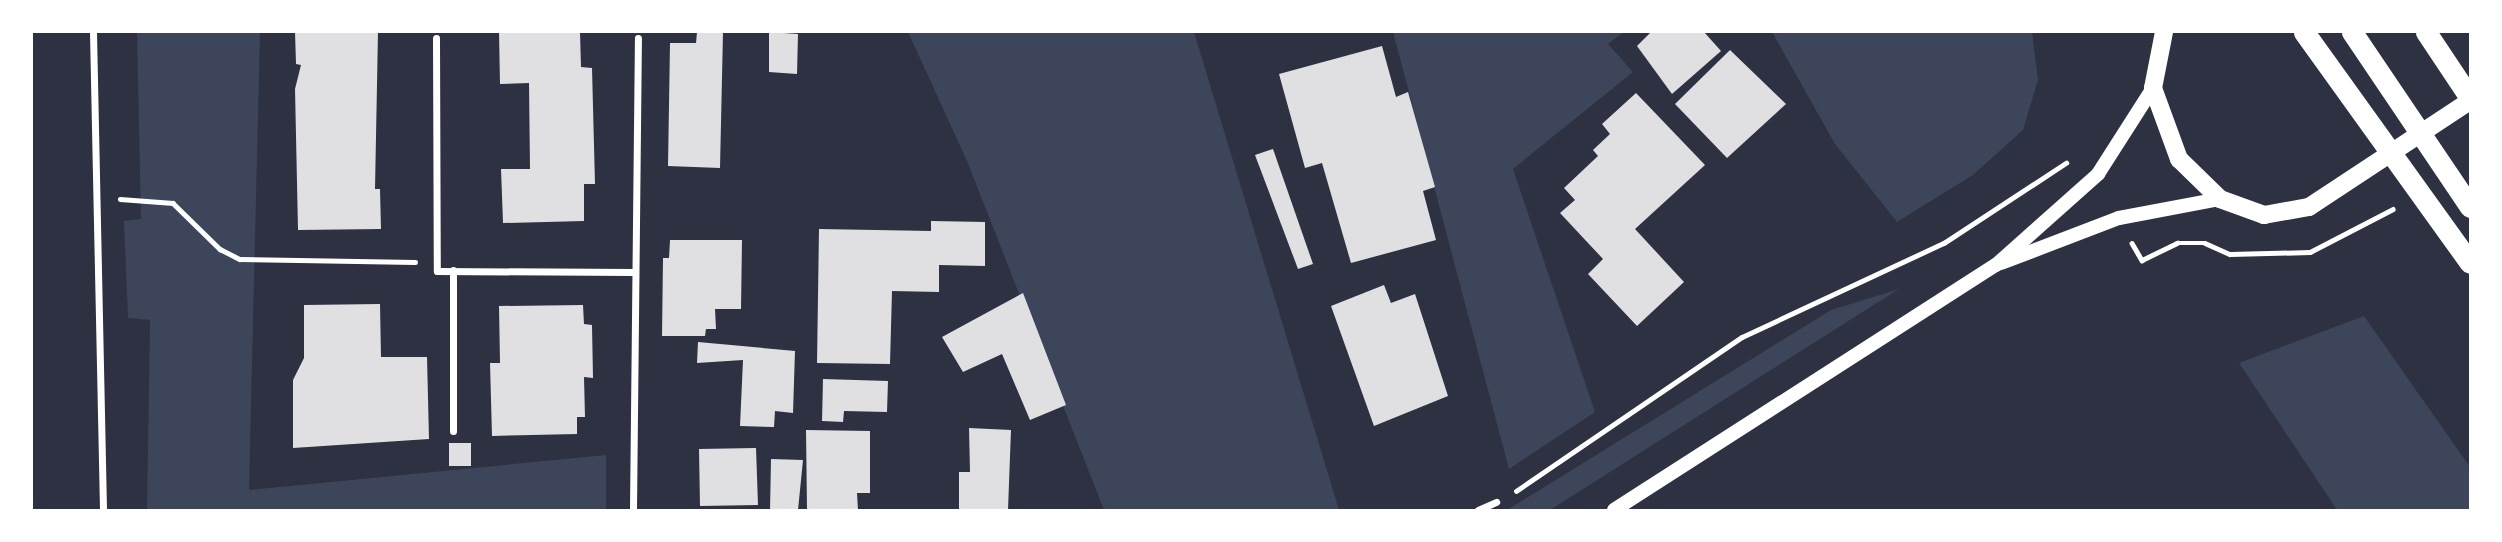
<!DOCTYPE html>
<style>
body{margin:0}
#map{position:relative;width:2502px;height:542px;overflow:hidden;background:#2d3142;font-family:Inter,sans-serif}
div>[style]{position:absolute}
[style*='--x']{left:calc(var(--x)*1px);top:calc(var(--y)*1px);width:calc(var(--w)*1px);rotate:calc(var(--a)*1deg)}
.green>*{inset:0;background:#3c4559}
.building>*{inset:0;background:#e0e0e3}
.path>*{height:4.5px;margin:-2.25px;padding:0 2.25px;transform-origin:2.25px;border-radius:2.25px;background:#fff}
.minor>*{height:7px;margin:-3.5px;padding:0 3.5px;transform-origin:3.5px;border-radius:3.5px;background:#fff}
.secondary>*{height:14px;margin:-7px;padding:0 7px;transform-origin:7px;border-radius:7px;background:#fff}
.primary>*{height:18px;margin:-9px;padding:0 9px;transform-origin:9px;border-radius:9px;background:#fff}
.motorway>*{height:21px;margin:-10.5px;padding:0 10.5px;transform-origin:10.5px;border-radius:10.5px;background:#fff}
span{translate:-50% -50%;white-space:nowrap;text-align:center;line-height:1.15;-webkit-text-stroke:7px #fff;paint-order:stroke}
.frame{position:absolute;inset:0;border:33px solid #fff;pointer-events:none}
</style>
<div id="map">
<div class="green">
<i style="clip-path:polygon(137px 32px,260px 32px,249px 490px,606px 455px,606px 510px,147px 510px,150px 320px,128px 318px,124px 221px,141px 219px)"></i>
<i style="clip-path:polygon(908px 32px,1194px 32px,1339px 510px,1104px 510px,967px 161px)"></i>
<i style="clip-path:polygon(1393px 32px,1624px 32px,1608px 44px,1633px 72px,1513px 169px,1595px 412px,1509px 469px)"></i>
<i style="clip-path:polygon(1772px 32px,2032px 32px,2038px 80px,2023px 130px,1973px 175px,1897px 222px,1835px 144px)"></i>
<i style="clip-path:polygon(1899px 289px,1550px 510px,1507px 510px,1831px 310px)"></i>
<i style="clip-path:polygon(2364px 316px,2470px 467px,2470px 510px,2337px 510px,2239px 363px)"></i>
</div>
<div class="building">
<i style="clip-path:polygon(295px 32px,378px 32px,375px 189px,380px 189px,381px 229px,298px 230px,295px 89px,301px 65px,296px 64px)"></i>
<i style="clip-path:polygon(499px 32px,580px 32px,581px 67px,592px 68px,595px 184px,584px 184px,584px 221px,503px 223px,501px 169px,530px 169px,529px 83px,500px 84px)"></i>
<i style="clip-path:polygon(697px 32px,723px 32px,720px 168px,668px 166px,670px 43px,696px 43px)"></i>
<i style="clip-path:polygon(769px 32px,798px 34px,797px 74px,769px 72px)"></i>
<i style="clip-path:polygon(1651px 32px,1704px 32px,1721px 51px,1672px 94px,1637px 46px)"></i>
<i style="clip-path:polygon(1382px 46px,1396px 97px,1408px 92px,1435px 187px,1423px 191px,1436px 240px,1351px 263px,1322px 163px,1305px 168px,1279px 74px)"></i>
<i style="clip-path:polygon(1730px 50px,1786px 104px,1727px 158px,1675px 104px)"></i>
<i style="clip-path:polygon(1636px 93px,1705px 165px,1635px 229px,1684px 282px,1637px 326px,1588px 274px,1603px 259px,1560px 213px,1575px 200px,1564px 188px,1598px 156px,1593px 150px,1610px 134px,1602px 124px)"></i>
<i style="clip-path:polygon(1273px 149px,1313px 264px,1298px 269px,1255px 155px)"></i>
<i style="clip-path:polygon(931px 221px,985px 222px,985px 266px,939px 265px,939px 292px,892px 291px,890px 364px,817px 363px,819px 229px,931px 231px)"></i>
<i style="clip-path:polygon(670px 240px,742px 240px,741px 309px,715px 309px,716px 329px,706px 329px,705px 336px,662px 336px,663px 258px,669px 258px)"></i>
<i style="clip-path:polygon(1384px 285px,1391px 303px,1415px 294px,1448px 396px,1374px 426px,1331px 306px)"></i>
<i style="clip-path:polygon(1023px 293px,1066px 405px,1030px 420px,1002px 354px,963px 372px,942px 337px)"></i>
<i style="clip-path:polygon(380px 304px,381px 357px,427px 357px,429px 439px,293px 448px,293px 380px,304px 358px,304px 305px)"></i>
<i style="clip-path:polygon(583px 305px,584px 324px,592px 325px,593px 378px,584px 377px,585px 417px,577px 417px,577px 434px,492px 436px,490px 363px,500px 363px,499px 306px)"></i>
<i style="clip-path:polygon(698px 342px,795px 351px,793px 413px,775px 411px,774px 427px,740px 426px,743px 360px,697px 363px)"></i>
<i style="clip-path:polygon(823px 379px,888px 381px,887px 412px,844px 411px,843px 422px,822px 421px)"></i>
<i style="clip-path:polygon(969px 428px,1011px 430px,1008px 510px,959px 510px,959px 472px,970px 472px)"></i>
<i style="clip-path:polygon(806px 430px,870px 431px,870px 493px,857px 493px,858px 510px,807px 510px)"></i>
<i style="clip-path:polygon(449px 443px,471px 443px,471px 466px,449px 466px)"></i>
<i style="clip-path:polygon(756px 448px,758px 505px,700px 506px,699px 449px)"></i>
<i style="clip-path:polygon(771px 459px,803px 460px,798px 510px,770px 510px)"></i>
</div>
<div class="path">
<i style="--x:120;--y:199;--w:53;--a:4.3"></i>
<i style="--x:173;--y:203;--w:66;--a:44.4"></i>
<i style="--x:220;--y:249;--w:22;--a:27"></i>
<i style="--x:240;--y:259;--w:175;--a:1"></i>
<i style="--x:2132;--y:243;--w:20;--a:60"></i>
<i style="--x:2142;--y:260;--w:39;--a:-26"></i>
<i style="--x:2177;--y:243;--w:28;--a:0"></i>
<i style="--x:2205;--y:243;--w:27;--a:24"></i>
<i style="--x:2230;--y:254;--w:80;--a:-1.4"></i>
<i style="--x:2310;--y:252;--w:93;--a:-27.4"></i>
<i style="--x:1516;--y:491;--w:273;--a:-34.3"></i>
<i style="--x:1742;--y:337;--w:223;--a:-25"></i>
<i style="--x:1944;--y:243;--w:146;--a:-33.3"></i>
</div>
<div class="minor">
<i style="--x:93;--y:32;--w:478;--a:88.8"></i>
<i style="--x:436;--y:38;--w:233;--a:89.8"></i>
<i style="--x:437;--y:271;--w:197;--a:0.3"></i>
<i style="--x:453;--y:270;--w:161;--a:90"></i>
<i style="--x:633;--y:510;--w:472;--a:-89.4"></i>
<i style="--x:1478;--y:510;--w:20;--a:-24"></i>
</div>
<div class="secondary">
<i style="--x:2001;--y:263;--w:126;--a:-20.9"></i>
<i style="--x:2119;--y:218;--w:103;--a:-10.7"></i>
<i style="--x:1614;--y:510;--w:454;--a:-32.7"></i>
<i style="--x:1996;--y:265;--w:137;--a:-41.7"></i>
<i style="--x:2098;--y:174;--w:102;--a:-57.4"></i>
</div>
<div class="primary">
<i style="--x:2164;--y:32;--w:57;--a:101.1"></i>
<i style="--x:2153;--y:88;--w:76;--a:69.9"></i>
<i style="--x:2179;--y:159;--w:57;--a:44.3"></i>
<i style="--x:2220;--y:199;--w:47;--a:20"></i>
<i style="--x:2264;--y:215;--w:46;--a:-10.1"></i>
<i style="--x:2309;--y:207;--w:193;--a:-33.4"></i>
</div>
<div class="motorway">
<i style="--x:2304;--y:32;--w:284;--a:54.3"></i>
<i style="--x:2352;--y:32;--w:211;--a:56"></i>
<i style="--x:2426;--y:32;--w:79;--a:56.3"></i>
</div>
<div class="frame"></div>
</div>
